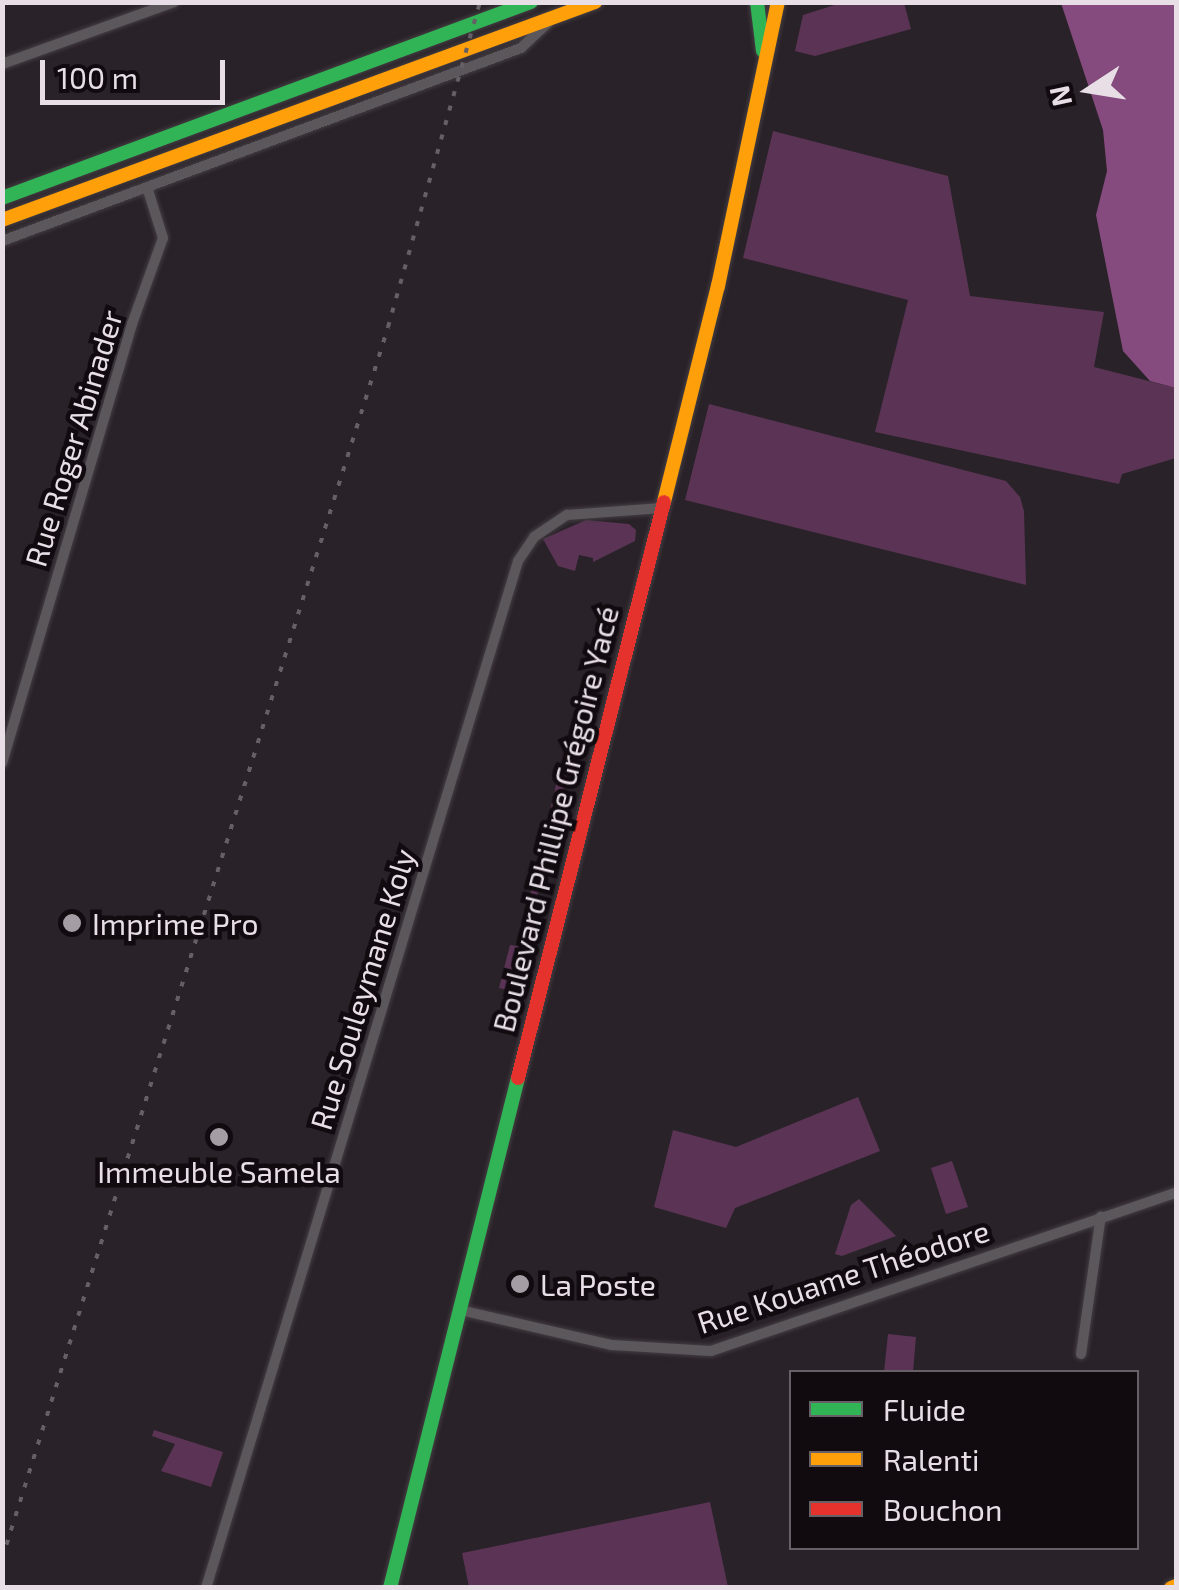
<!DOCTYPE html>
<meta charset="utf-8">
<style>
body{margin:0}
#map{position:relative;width:1179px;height:1590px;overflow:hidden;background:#292228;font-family:"Exo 2",sans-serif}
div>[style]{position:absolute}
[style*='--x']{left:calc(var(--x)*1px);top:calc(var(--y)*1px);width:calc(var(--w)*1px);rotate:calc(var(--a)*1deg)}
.green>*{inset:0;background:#5b3455}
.water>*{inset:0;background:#864b7e}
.roads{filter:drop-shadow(0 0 2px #443e43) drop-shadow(0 0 2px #443e43)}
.street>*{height:10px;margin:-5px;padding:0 5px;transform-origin:5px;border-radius:5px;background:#5c575b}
.fast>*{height:14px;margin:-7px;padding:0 7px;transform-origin:7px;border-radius:7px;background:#30b455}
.slow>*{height:14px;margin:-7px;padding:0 7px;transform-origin:7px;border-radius:7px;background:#ff9f0a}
.jam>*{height:14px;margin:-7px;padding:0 7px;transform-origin:7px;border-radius:7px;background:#e5322d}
.rail>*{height:4px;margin-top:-2px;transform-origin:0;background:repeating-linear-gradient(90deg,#656064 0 5px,transparent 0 15px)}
.dots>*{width:28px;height:28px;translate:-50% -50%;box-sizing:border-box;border:5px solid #110b10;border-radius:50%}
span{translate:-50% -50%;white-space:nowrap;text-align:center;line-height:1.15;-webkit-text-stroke:9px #110b10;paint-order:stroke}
.street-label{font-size:30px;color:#e8dfe6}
.poi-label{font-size:30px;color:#e8dfe6}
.left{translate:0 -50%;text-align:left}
.frame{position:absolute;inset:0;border:5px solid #e8dfe6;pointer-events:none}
.legend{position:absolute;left:789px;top:1370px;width:350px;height:180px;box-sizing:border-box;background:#110b10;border:2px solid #676066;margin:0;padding:12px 18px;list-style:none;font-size:30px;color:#e8dfe6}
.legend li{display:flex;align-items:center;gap:20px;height:50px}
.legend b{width:50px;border:2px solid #676066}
.north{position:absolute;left:1039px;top:40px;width:100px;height:100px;-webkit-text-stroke:8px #110b10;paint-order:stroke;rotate:258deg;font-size:28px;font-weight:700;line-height:40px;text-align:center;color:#e8dfe6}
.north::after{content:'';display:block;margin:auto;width:35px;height:45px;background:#e8dfe6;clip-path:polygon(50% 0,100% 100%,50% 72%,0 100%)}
.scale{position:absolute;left:40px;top:60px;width:185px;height:45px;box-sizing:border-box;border:5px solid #e8dfe6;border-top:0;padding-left:12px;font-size:30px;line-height:35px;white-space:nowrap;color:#e8dfe6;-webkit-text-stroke:8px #110b10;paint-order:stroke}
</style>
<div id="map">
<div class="green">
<i style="clip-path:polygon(844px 2px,904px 3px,911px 29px,815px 56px,795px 51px,803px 15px)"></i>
<i style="clip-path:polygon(773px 131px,948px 176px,970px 296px,1104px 312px,1094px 367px,1176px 388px,1176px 458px,1122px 474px,1119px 484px,875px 432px,908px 300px,743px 258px)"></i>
<i style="clip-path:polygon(709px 404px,1006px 481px,1020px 497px,1024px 511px,1026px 585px,685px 500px)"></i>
<i style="clip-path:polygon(586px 520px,629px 524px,636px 530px,635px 541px,593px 562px,593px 558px,579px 555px,575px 571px,558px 566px,543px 539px)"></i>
<i style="clip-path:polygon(565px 747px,574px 749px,513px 991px,499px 988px,510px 945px,518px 946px)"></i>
<i style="clip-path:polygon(858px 1097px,880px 1151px,735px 1208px,726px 1228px,654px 1207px,673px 1130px,736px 1147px)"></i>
<i style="clip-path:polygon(952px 1161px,968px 1207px,946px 1214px,931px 1168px)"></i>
<i style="clip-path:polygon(859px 1199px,896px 1236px,842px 1256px,835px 1254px,851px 1205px)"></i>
<i style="clip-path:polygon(888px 1334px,916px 1337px,913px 1372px,884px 1372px)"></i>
<i style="clip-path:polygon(154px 1430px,223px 1452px,211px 1487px,161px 1471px,175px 1444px,152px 1436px)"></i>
<i style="clip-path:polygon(710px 1502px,728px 1587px,469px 1587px,462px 1553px)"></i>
</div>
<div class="water">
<i style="clip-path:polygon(1061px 3px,1176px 3px,1176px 388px,1150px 381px,1123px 351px,1096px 215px,1107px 171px,1103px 130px)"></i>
</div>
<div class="roads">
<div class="street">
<i style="--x:2;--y:64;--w:183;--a:-19.8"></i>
<i style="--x:2;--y:241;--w:554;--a:-20.4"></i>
<i style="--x:521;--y:48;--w:42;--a:-43.1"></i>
<i style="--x:2;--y:763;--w:458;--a:-73.5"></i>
<i style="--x:132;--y:324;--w:91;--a:-70.2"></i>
<i style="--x:163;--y:238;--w:53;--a:-107.4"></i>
<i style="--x:460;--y:1310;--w:156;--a:13"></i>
<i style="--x:612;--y:1345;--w:99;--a:3.5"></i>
<i style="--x:711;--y:1351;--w:491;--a:-18.8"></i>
<i style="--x:1081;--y:1354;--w:139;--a:-81.8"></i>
<i style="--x:206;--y:1588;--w:1073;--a:-73.1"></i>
<i style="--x:518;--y:561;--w:29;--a:-56"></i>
<i style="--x:534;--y:537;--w:40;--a:-34"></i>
<i style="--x:567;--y:515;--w:95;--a:-4.2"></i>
</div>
<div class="fast">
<i style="--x:757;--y:2;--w:49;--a:83"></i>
<i style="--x:2;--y:198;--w:564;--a:-20.33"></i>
<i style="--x:390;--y:1588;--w:526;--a:-75.91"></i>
</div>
<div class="slow">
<i style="--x:2;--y:220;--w:632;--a:-20.18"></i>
<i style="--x:664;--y:502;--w:223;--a:-76"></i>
<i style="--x:718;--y:286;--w:290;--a:-78.1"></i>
<i style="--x:1171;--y:1588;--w:5;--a:-22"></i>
</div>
<div class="jam">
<i style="--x:518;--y:1078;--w:594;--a:-75.78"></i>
</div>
</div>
<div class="rail">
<i style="--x:2;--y:1559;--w:1291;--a:-72.6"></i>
<i style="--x:388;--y:327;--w:338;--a:-74.2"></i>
</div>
<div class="dots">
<i style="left:72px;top:923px;background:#a59da4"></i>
<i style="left:219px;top:1137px;background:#a59da4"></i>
<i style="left:520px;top:1284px;background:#a59da4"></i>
</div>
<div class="street-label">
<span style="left:73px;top:438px;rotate:-73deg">Rue Roger Abinader</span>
<span style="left:555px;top:819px;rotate:-76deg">Boulevard Phillipe Grégoire Yacé</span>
<span style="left:362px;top:989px;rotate:-73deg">Rue Souleymane Koly</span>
<span style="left:843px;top:1276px;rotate:-18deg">Rue Kouame Théodore</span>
</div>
<div class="poi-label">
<span class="left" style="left:92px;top:923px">Imprime Pro</span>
<span style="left:219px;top:1171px">Immeuble Samela</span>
<span class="left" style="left:540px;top:1284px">La Poste</span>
</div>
<div class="frame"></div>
<ul class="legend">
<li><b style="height:12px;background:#30b455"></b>Fluide</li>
<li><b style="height:12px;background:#ff9f0a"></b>Ralenti</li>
<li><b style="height:12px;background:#e5322d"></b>Bouchon</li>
</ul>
<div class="north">N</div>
<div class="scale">100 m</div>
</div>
